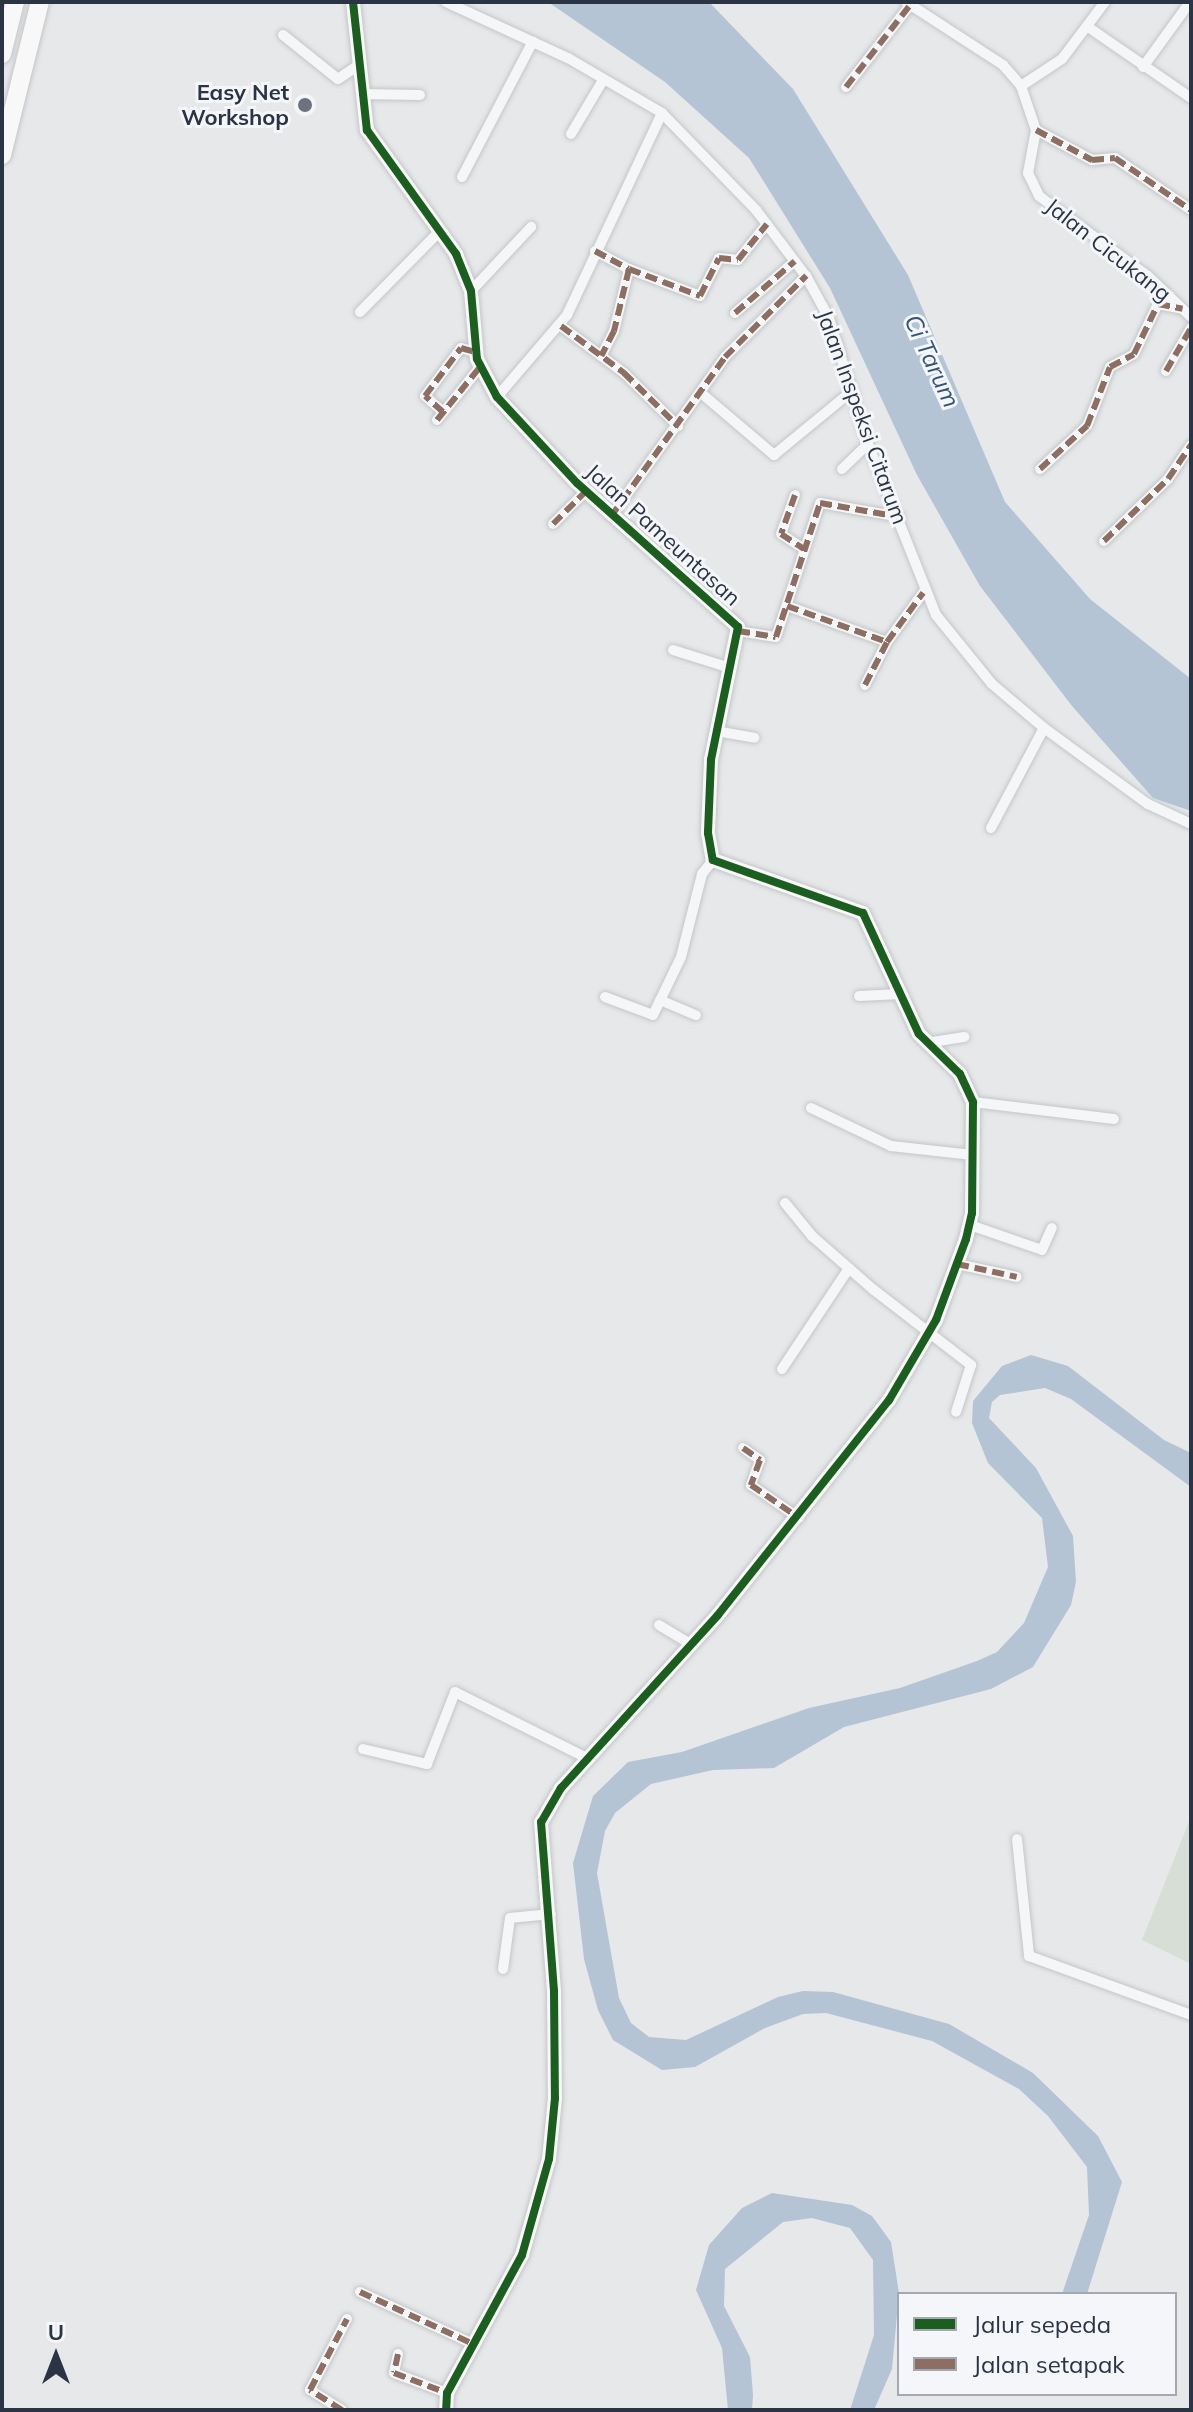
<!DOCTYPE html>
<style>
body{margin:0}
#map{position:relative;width:1193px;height:2412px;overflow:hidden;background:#e6e8ea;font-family:Mulish,sans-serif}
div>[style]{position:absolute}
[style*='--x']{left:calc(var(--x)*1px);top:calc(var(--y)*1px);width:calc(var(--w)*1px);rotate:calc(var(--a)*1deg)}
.green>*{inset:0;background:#d6ded6}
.water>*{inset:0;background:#b4c4d5}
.roads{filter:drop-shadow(0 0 2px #c4c6c8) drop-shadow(0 0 2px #c4c6c8)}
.street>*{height:10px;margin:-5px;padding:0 5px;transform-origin:5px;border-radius:5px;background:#f5f6f7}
.secondary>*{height:14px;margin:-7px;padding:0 7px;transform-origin:7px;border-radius:7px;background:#f8f8f8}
.highway>*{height:18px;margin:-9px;padding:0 9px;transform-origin:9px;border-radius:9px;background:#f8f8f8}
.quiet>*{height:6px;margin-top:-3px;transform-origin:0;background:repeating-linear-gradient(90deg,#8d6e63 0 12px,transparent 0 18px)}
.cycleway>*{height:8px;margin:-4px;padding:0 4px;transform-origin:4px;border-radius:4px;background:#1b5e20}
.dots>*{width:22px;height:22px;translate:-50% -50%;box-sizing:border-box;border:4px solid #f4f6f9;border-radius:50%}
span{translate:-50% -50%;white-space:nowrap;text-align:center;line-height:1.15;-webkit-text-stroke:6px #f4f6f9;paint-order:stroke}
.poi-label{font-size:22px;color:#2b3445;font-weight:700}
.right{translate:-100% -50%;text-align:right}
.street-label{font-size:22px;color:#2b3445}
.water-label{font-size:24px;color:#34527a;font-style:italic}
.frame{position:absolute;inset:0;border:4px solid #2b3445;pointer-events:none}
.legend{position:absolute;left:897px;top:2292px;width:280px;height:104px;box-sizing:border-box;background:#f4f6f9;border:2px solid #a4a8b1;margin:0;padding:10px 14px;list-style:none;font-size:24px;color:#2b3445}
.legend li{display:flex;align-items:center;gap:16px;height:40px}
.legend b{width:40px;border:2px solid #a4a8b1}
.north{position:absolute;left:16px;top:2316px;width:80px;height:80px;-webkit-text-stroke:6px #f4f6f9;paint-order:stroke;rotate:0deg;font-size:22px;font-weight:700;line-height:32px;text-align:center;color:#2b3445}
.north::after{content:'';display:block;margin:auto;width:28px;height:36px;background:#2b3445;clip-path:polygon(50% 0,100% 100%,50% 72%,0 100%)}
</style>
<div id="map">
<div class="green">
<i style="clip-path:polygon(1190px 1819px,1191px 1820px,1191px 1964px,1142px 1940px)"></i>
</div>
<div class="water">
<i style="clip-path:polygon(548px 2px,709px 2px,793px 89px,908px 275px,1005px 502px,1090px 599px,1191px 679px,1191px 811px,1153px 798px,1072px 706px,980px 586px,917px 475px,830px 288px,749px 158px,665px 82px)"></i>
<i style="clip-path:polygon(1031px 1355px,1068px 1366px,1164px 1440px,1191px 1453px,1191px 1487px,1071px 1399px,1045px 1388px,1000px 1395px,992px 1402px,989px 1418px,1036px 1468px,1073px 1536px,1076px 1582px,1071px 1605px,1033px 1667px,991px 1689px,844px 1727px,774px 1768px,713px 1770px,651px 1784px,615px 1813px,605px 1831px,597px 1873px,619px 1998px,631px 2023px,649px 2037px,686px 2040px,778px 1997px,803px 1991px,833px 1992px,949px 2024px,1033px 2073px,1098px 2136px,1122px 2182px,1087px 2294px,1062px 2294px,1089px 2215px,1087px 2167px,1048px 2116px,1019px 2089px,932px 2041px,826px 2013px,803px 2014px,765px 2028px,695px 2067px,662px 2070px,613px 2040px,598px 2010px,584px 1959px,573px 1863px,593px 1796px,628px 1762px,682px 1752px,809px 1708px,900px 1688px,977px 1661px,997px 1652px,1024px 1623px,1048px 1567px,1042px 1518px,988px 1463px,972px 1423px,973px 1401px,1002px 1366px)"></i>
<i style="clip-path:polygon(772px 2193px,852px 2205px,872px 2216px,891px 2242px,899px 2293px,892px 2369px,874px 2410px,850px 2410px,874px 2335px,873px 2260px,850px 2228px,812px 2218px,783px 2222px,725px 2269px,724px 2306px,750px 2357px,753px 2395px,752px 2410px,728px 2410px,722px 2348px,696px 2290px,709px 2245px,742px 2208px)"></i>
</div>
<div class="roads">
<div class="street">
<i style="--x:446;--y:2;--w:134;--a:24.7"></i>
<i style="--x:568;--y:58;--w:109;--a:30.3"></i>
<i style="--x:662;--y:113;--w:135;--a:45.9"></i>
<i style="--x:756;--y:210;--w:83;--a:52.9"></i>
<i style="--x:806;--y:276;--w:48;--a:61.3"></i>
<i style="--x:829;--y:318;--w:132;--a:72.8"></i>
<i style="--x:868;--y:444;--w:184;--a:68.3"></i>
<i style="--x:936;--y:615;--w:89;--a:50.9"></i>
<i style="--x:992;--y:684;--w:68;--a:40.2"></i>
<i style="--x:1044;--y:728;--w:129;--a:36.2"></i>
<i style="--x:1148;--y:804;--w:47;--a:24.9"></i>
<i style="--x:906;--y:2;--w:116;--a:33"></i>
<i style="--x:1003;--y:65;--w:28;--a:49"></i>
<i style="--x:1021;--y:86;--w:46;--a:71.2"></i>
<i style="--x:1036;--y:130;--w:44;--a:100.5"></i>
<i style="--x:1028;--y:173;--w:25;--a:64"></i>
<i style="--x:1039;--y:196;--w:135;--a:36.3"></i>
<i style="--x:1148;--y:276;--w:59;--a:43.6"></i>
<i style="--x:1088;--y:27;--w:125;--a:34.6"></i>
<i style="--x:283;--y:35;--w:70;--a:38.7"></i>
<i style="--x:338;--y:79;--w:25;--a:-34"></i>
<i style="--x:1143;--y:67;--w:80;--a:-54.1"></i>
<i style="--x:1021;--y:86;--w:49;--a:-33.4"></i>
<i style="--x:1062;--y:59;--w:71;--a:-53"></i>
<i style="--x:846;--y:87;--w:104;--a:-52"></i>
<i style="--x:362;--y:94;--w:58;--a:1"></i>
<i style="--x:1036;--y:130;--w:64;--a:28.2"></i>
<i style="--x:1092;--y:160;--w:23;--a:-5"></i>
<i style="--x:1115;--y:158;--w:92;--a:34.4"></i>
<i style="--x:571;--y:134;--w:63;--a:-59.3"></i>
<i style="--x:462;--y:177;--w:153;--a:-62.4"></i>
<i style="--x:595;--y:251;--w:38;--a:28"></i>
<i style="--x:629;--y:269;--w:64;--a:103.6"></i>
<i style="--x:614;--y:331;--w:28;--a:117"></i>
<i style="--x:629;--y:269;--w:76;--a:20.8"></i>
<i style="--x:700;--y:296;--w:42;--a:-63.4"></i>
<i style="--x:719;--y:258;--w:19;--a:6"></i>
<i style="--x:738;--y:260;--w:46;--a:-51.1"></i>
<i style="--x:471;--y:291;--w:88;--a:-46.8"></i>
<i style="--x:360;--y:312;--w:115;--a:-45.4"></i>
<i style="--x:735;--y:313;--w:79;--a:-40.9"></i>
<i style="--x:561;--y:326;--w:79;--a:36.7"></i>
<i style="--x:624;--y:373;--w:76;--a:44.5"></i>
<i style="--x:1166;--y:371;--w:50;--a:-59.8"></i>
<i style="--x:701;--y:393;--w:96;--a:40.3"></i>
<i style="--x:774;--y:455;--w:102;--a:-39.4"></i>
<i style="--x:497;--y:397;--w:108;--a:-49.5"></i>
<i style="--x:567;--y:315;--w:223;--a:-64.8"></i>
<i style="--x:443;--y:412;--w:24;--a:-138"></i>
<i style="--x:425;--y:396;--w:60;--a:-53.1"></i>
<i style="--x:461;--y:348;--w:15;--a:16"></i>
<i style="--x:437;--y:420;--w:68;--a:-50.9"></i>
<i style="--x:842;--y:469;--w:36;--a:-44"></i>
<i style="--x:1040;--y:469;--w:64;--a:-42.5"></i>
<i style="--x:1087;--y:426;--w:63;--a:-68.7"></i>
<i style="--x:1110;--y:367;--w:27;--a:-28"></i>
<i style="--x:1134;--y:354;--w:55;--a:-64.4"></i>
<i style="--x:1158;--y:304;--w:25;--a:11"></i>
<i style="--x:795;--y:495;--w:41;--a:109.7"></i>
<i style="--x:781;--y:534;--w:27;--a:33"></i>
<i style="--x:612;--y:515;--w:194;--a:-54.4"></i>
<i style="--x:725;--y:357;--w:115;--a:-45"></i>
<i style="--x:553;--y:524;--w:47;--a:-45"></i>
<i style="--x:1104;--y:541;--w:89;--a:-44.1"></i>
<i style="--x:1168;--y:479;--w:41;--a:-55.9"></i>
<i style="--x:787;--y:606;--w:106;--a:19.8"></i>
<i style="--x:738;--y:631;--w:38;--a:9"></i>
<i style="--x:776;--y:637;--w:141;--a:-71.8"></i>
<i style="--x:820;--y:503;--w:81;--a:9.9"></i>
<i style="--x:673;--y:650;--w:60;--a:17.5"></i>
<i style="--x:865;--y:685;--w:48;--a:-62.9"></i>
<i style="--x:887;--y:642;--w:61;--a:-53.7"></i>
<i style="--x:716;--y:731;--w:39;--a:10"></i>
<i style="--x:991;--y:828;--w:113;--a:-62.1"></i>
<i style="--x:859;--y:996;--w:42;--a:-2.7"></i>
<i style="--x:605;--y:997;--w:51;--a:20.6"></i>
<i style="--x:653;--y:1015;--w:64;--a:-64.2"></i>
<i style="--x:681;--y:957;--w:86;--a:-75.8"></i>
<i style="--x:702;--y:874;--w:18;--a:-52"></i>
<i style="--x:660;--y:1000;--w:39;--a:23"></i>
<i style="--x:926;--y:1043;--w:39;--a:-9"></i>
<i style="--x:973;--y:1102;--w:142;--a:6.9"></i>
<i style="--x:811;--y:1108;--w:89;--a:25.4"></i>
<i style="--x:891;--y:1146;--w:82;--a:6.3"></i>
<i style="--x:785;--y:1203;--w:43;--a:50.7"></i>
<i style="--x:812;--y:1236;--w:82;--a:41.1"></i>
<i style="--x:874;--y:1290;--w:123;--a:37.7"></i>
<i style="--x:971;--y:1365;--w:49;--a:107.7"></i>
<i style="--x:970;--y:1225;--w:76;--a:19.1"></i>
<i style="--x:1042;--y:1250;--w:24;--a:-66"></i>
<i style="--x:957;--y:1264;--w:61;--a:12.2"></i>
<i style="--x:782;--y:1369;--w:121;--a:-56.4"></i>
<i style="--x:743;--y:1448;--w:21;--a:35"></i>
<i style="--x:760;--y:1460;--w:27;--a:110"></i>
<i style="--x:751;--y:1485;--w:58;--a:34.5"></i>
<i style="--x:659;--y:1625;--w:39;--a:31"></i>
<i style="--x:363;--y:1749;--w:66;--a:13.2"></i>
<i style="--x:427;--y:1764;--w:77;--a:-68.7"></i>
<i style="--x:455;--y:1692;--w:148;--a:26.6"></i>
<i style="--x:1017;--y:1839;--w:118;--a:84.1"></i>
<i style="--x:1029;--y:1956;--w:172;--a:20"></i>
<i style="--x:503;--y:1969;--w:51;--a:-82.2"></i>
<i style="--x:510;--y:1918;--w:41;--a:-5.6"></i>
<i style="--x:360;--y:2292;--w:127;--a:24.7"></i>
<i style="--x:398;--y:2354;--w:19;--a:102"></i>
<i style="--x:394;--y:2373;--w:57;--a:20.7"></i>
<i style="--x:342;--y:2410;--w:38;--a:-148"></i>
<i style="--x:310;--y:2390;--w:80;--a:-62.5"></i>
</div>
<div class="secondary">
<i style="--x:353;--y:2;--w:129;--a:83.8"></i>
<i style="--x:367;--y:130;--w:153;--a:54.3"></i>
<i style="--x:456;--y:254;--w:40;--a:68"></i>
<i style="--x:471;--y:291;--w:68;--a:85"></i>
<i style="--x:477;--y:359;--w:43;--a:62.2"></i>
<i style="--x:497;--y:397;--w:117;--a:47.1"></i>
<i style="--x:577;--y:483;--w:216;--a:41.8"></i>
<i style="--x:738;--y:627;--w:136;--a:101.5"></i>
<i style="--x:711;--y:760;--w:73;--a:92.4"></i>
<i style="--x:708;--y:833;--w:27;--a:80"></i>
<i style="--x:713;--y:860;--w:159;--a:19.5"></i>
<i style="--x:863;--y:913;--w:133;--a:65.2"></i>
<i style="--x:919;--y:1034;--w:57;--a:44.3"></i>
<i style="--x:960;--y:1074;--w:31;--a:65"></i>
<i style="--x:973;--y:1102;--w:111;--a:90.5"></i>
<i style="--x:972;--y:1213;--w:27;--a:103"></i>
<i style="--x:966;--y:1239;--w:86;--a:110.3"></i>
<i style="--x:936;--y:1320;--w:93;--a:120.4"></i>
<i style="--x:889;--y:1400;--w:275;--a:128.5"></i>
<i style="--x:718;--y:1615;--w:234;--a:132.2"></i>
<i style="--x:561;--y:1788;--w:39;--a:120"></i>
<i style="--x:541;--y:1822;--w:169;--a:85.6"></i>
<i style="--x:554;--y:1991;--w:107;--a:89.5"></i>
<i style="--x:555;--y:2098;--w:61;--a:95.6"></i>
<i style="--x:549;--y:2159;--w:100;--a:105.7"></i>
<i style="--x:522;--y:2255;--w:157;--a:118.5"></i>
<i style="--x:447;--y:2393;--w:17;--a:93"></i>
</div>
<div class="highway">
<i style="--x:2;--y:54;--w:54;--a:-76"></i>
<i style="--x:2;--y:155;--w:158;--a:-76.1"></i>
</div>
</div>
<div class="quiet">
<i style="--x:846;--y:87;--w:104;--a:-52"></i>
<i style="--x:1036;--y:130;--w:64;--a:28.2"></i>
<i style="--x:1092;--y:160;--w:23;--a:-5"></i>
<i style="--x:1115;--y:158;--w:92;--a:34.4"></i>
<i style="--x:595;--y:251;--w:38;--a:28"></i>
<i style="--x:629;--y:269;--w:64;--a:103.6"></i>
<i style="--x:614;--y:331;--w:28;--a:117"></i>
<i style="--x:629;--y:269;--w:76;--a:20.8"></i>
<i style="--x:700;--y:296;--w:42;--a:-63.4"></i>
<i style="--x:719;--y:258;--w:19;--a:6"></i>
<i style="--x:738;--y:260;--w:46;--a:-51.1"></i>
<i style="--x:735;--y:313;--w:79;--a:-40.9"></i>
<i style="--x:561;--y:326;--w:79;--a:36.7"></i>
<i style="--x:624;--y:373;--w:76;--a:44.5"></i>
<i style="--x:1166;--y:371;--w:50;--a:-59.8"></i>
<i style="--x:443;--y:412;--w:24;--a:-138"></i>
<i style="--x:425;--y:396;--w:60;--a:-53.1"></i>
<i style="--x:461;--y:348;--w:15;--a:16"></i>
<i style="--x:437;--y:420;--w:68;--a:-50.9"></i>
<i style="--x:1040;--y:469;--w:64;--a:-42.5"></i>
<i style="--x:1087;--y:426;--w:63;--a:-68.7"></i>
<i style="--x:1110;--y:367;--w:27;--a:-28"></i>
<i style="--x:1134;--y:354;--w:55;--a:-64.4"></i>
<i style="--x:1158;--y:304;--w:25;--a:11"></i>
<i style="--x:795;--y:495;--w:41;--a:109.7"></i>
<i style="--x:781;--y:534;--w:27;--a:33"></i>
<i style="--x:612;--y:515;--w:194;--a:-54.4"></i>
<i style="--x:725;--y:357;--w:115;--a:-45"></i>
<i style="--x:553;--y:524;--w:47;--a:-45"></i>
<i style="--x:1104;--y:541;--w:89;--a:-44.1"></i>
<i style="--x:1168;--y:479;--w:41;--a:-55.9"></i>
<i style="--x:787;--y:606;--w:106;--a:19.8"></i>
<i style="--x:738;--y:631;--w:38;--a:9"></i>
<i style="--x:776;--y:637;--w:141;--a:-71.8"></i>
<i style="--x:820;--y:503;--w:81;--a:9.9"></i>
<i style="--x:865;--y:685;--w:48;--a:-62.9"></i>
<i style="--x:887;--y:642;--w:61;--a:-53.7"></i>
<i style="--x:957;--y:1264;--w:61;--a:12.2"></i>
<i style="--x:743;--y:1448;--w:21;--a:35"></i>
<i style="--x:760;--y:1460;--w:27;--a:110"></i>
<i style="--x:751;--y:1485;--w:58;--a:34.5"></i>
<i style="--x:360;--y:2292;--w:127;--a:24.7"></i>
<i style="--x:398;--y:2354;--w:19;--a:102"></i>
<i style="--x:394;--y:2373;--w:57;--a:20.7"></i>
<i style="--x:342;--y:2410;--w:38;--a:-148"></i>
<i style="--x:310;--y:2390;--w:80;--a:-62.5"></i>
</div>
<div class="cycleway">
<i style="--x:353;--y:2;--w:129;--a:83.8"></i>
<i style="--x:367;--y:130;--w:153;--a:54.3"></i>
<i style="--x:456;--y:254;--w:40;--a:68"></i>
<i style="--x:471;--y:291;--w:68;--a:85"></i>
<i style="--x:477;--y:359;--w:43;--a:62.2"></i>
<i style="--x:497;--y:397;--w:117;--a:47.1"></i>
<i style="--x:577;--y:483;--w:216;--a:41.8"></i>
<i style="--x:738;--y:627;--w:136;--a:101.5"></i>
<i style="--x:711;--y:760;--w:73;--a:92.4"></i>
<i style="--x:708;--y:833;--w:27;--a:80"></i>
<i style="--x:713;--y:860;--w:159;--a:19.5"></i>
<i style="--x:863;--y:913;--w:133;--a:65.2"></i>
<i style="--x:919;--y:1034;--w:57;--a:44.3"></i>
<i style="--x:960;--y:1074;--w:31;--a:65"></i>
<i style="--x:973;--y:1102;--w:111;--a:90.5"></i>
<i style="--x:972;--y:1213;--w:27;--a:103"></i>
<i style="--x:966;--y:1239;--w:86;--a:110.3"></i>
<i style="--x:936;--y:1320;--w:93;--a:120.4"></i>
<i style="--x:889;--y:1400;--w:275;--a:128.5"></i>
<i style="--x:718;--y:1615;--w:234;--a:132.2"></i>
<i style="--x:561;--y:1788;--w:39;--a:120"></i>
<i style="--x:541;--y:1822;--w:169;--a:85.6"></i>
<i style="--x:554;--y:1991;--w:107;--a:89.5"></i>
<i style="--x:555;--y:2098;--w:61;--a:95.6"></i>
<i style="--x:549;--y:2159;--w:100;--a:105.7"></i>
<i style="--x:522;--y:2255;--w:157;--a:118.5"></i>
<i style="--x:447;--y:2393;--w:17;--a:93"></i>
</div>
<div class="dots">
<i style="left:305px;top:105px;background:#6c737f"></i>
</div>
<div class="poi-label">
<span class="right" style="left:289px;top:105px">Easy Net<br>Workshop</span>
</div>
<div class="street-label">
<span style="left:1108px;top:250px;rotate:38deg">Jalan Cicukang</span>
<span style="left:862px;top:417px;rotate:70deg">Jalan Inspeksi Citarum</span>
<span style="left:663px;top:535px;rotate:42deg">Jalan Pameuntasan</span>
</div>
<div class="water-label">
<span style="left:932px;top:361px;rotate:65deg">Ci Tarum</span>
</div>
<div class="frame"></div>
<ul class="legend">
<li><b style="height:10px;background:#1b5e20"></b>Jalur sepeda</li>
<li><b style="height:10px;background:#8d6e63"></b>Jalan setapak</li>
</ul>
<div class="north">U</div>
</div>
